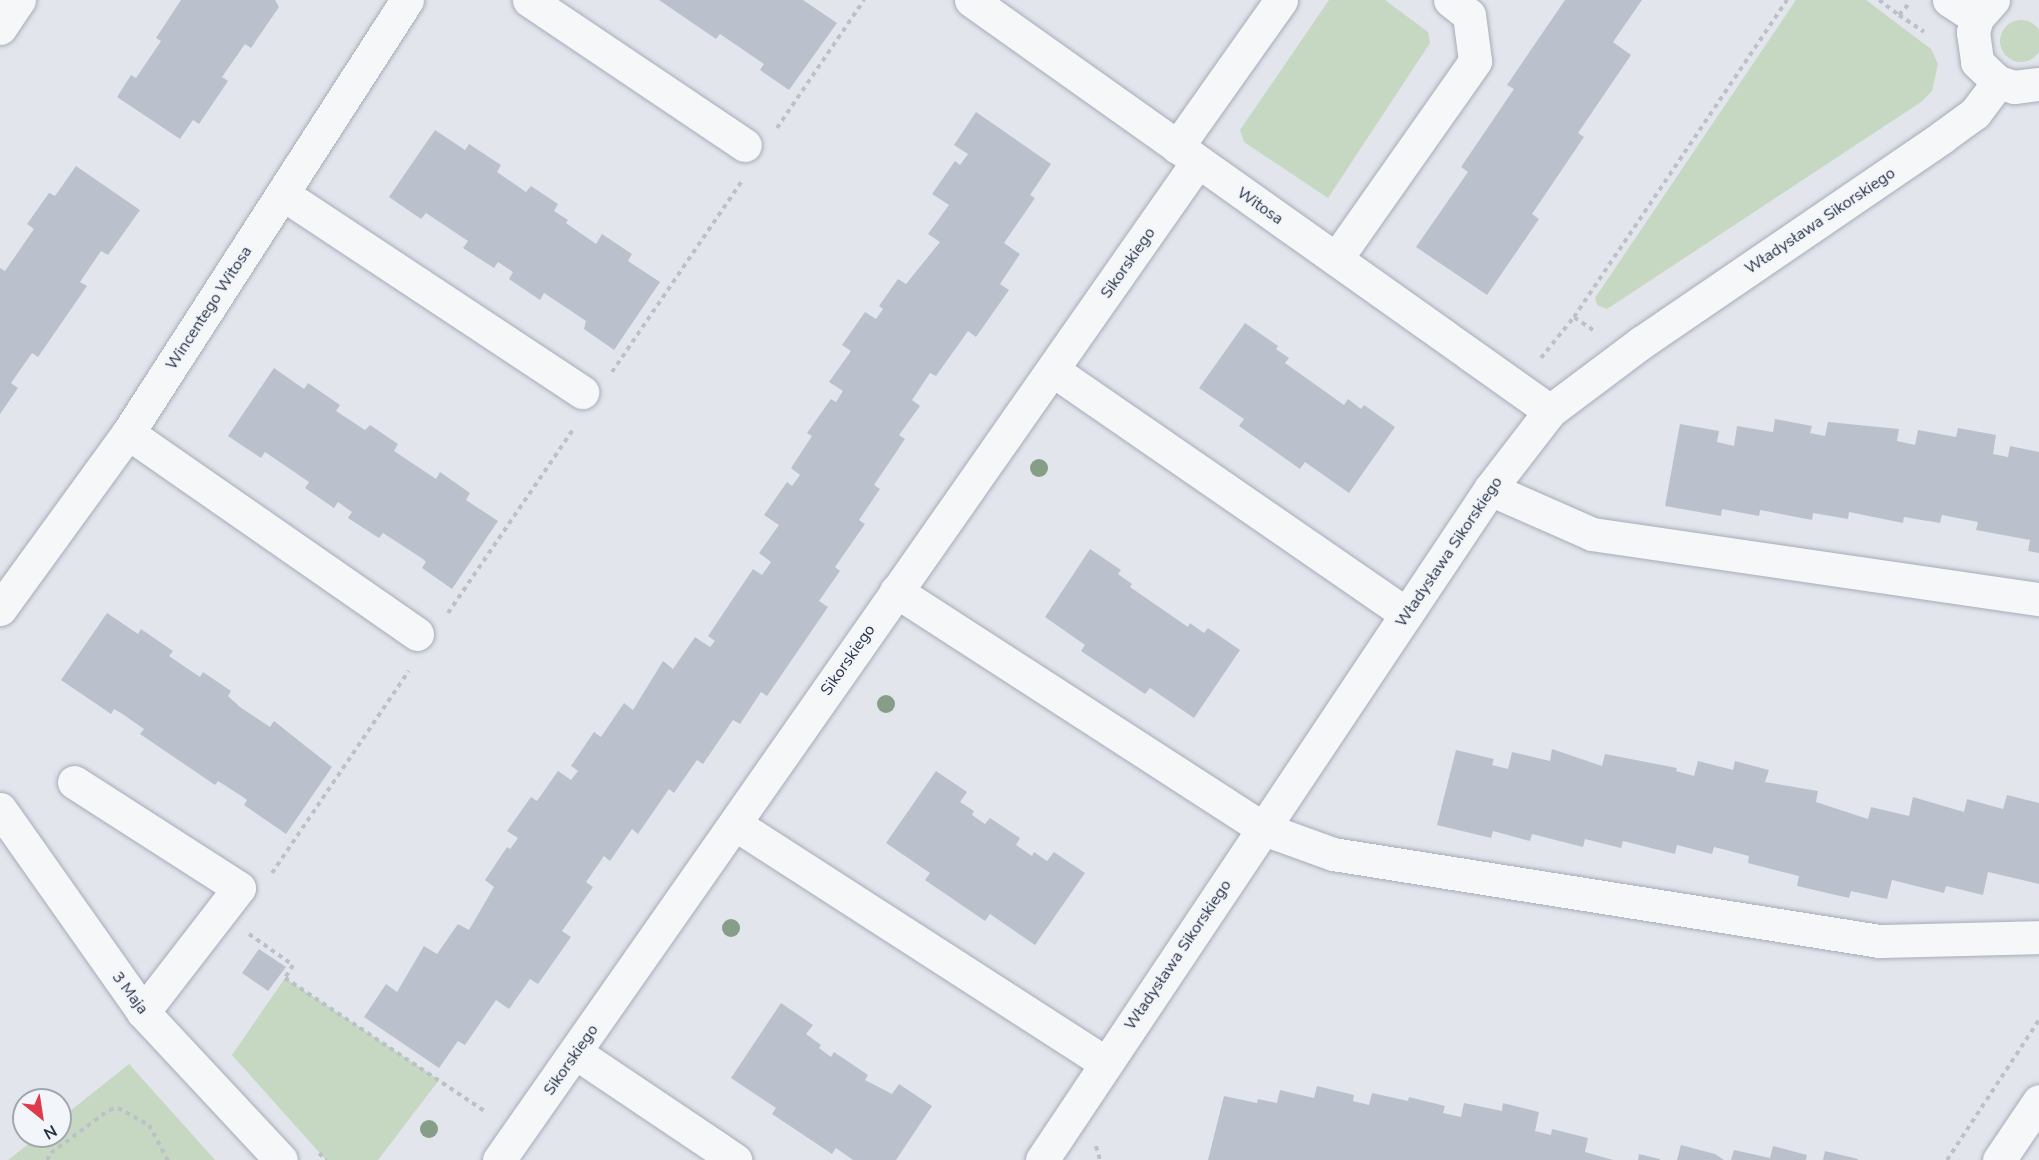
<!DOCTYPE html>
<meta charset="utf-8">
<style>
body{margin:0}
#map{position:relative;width:2039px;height:1160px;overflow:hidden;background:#e2e5ec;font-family:"Nunito Sans",sans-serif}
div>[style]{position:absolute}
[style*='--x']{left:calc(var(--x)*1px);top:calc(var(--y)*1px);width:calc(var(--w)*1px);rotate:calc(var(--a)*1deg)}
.green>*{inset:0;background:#c6d7c2}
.round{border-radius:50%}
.building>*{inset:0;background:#bbc1cc}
.path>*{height:4px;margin-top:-2px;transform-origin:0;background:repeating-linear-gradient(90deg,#bcc0c7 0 4.5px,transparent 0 9px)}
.roads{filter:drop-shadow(0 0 2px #a6acb7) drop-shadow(0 0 2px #a6acb7)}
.minor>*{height:33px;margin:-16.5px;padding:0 16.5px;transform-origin:16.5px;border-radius:16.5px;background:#f5f7f9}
.trees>*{width:18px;height:18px;margin:-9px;border-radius:50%;background:#869e87}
span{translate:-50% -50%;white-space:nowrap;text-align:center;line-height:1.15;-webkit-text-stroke:4.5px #f2f5f9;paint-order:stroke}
.street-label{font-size:16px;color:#283246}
.north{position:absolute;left:12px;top:1088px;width:60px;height:60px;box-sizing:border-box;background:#f2f5f9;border:2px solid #a1a7b1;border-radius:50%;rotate:150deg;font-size:16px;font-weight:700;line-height:24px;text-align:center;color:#283246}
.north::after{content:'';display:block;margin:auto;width:21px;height:27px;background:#dd3b4c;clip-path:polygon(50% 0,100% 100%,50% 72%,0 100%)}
</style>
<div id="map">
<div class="green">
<i style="clip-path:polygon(1329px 0,1385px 0,1428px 32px,1430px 43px,1328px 198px,1244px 142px,1240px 130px)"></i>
<i style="clip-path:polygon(1796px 0,1866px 0,1931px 49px,1938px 64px,1932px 91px,1921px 102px,1607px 309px,1597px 305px,1595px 298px)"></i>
<i class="round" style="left:2000px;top:20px;width:42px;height:42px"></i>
<i style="clip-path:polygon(285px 978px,439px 1080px,378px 1160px,326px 1160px,232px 1055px)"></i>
<i style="clip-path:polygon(129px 1064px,215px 1160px,8px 1160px,39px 1136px,60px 1136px,60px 1119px)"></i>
</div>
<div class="building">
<i style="clip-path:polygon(181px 0,275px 0,279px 7px,251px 48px,245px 44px,222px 77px,228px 81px,199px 124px,193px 120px,180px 139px,117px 97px,131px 75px,136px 78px,161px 41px,156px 38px)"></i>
<i style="clip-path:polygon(659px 0,803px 0,837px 23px,789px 90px,760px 70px,764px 64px,720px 34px,716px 39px)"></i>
<i style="clip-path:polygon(1565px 0,1642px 0,1613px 42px,1631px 55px,1578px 133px,1584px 137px,1532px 214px,1539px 219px,1487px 295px,1416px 247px,1468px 172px,1461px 167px,1514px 89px,1507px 85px)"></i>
<i style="clip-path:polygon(976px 112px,1051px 164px,1030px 195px,1035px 198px,1004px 243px,1020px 254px,1000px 284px,1009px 290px,976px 337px,968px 331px,936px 376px,930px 373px,912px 400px,920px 406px,899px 435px,905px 439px,874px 485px,880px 489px,859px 520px,865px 524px,835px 567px,840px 571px,819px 601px,828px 607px,767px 696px,761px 692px,740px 724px,733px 720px,703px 764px,697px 760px,674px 793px,669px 789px,638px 834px,632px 829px,610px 861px,604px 856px,586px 882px,593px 887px,562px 931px,571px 937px,538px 984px,530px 979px,509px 1009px,496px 1000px,465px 1045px,458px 1041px,439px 1068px,364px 1017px,386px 984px,397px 992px,424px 946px,437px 954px,458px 924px,469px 930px,494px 887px,485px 880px,507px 847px,510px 849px,518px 838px,507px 831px,531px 797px,537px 801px,558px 771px,571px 780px,578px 771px,571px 766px,594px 732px,601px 737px,624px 703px,633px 710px,663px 661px,673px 669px,695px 637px,710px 647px,715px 641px,708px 636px,753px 569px,762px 575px,771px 562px,759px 553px,779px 525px,764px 515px,787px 482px,792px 486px,800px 475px,791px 468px,812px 436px,807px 433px,831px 399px,836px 402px,843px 391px,829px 382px,851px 351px,842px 345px,865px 312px,876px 319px,883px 309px,879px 306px,898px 279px,906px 284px,940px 242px,928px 234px,949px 205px,932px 194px,955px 161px,960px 165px,968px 154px,954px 145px)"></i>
<i style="clip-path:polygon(435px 130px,465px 150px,469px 144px,501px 165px,497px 172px,526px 192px,531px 186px,558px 204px,554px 211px,568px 220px,566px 223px,596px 244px,602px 234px,632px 254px,628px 261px,660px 282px,614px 350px,584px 329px,586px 321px,544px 293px,540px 300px,509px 279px,513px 272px,498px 262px,494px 268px,463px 248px,468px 241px,426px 213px,421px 219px,389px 197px)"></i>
<i style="clip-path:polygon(76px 166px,140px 210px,108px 255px,101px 251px,80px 282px,87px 286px,38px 357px,32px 353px,11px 383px,18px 388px,0 414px,0 268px,5px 271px,34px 229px,27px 224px,49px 193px,55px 196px)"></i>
<i style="clip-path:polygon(1245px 323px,1278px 346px,1276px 349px,1289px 358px,1285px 363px,1344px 405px,1348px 399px,1361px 409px,1364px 405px,1395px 427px,1349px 493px,1305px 462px,1300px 469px,1239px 426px,1244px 419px,1199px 388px)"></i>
<i style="clip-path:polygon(274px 368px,304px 389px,308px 383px,340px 405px,336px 411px,365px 430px,370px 425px,398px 444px,394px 451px,436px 479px,440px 472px,470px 493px,466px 500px,498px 521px,452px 589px,422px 568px,426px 562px,423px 559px,383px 533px,379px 538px,348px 518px,352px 512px,338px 502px,334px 508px,305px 488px,309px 482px,265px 452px,261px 458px,228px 436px)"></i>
<i style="clip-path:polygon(1775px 419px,1812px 426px,1810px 433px,1825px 436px,1828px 422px,1899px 429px,1897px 441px,1915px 445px,1918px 430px,1956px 437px,1958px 428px,1996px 435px,1993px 454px,2008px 457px,2010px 446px,2039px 452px,2039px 553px,2028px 551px,2030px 540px,1976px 530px,1978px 522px,1942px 515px,1940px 523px,1904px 517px,1903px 523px,1849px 512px,1848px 519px,1813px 513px,1812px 520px,1760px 510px,1759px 516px,1722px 509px,1721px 516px,1665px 506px,1680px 424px,1719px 431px,1717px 442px,1734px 446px,1737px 426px,1773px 432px)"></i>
<i style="clip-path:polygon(1090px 549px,1121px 570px,1118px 574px,1132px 584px,1130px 587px,1188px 627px,1190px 623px,1204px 633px,1208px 628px,1240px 650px,1194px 718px,1150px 688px,1145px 694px,1081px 651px,1085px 645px,1045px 617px)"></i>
<i style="clip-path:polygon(107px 613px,138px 634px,141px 629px,173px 651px,169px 656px,200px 677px,203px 672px,231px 691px,228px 696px,240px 707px,270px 727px,274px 721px,332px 767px,286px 834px,244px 805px,247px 800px,243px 797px,218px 781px,215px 785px,140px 734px,144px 729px,121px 713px,114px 709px,111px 714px,61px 680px)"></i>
<i style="clip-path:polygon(1552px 749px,1602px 766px,1605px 754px,1677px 768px,1676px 771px,1694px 776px,1698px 761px,1733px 770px,1735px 761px,1769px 770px,1765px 782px,1818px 791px,1816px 802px,1868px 819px,1871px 807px,1909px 816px,1913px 797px,1964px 812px,1967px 799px,2003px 809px,2007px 795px,2039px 803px,2039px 884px,1988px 872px,1983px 895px,1946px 886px,1944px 893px,1892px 880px,1887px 899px,1851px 891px,1849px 898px,1797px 886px,1799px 876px,1748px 863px,1749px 856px,1714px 847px,1712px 854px,1677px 845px,1675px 854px,1623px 841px,1621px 848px,1585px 839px,1583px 847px,1532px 834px,1530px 841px,1493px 831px,1491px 838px,1437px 825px,1456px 750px,1494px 759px,1492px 765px,1508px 769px,1512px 752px,1550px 761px)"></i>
<i style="clip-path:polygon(936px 771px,967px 792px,960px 802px,974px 811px,972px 815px,985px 824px,990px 818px,1020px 838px,1016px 845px,1032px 856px,1034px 852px,1047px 861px,1054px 852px,1085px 873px,1035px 945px,990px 914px,985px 921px,925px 880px,930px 873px,886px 843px)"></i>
<i style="clip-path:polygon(259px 949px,286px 967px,268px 991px,242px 973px)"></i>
<i style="clip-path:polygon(781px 1003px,813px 1025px,806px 1034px,821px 1045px,819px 1048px,831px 1057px,834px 1052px,868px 1075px,865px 1080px,892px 1094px,899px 1084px,932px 1106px,896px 1160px,853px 1160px,836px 1148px,832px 1154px,772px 1114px,776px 1108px,731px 1078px)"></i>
<i style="clip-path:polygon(1317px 1086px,1354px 1095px,1353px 1101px,1369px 1105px,1372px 1093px,1408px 1101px,1409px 1097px,1445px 1106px,1443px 1113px,1461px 1117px,1464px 1103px,1502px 1111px,1503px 1103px,1539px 1112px,1535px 1131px,1551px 1135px,1552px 1129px,1588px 1138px,1585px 1152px,1613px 1160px,1208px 1160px,1224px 1096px,1257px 1103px,1258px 1099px,1277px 1103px,1280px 1090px,1314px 1098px)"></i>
<i style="clip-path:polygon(1681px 1145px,1715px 1154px,1724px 1160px,1677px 1160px)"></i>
<i style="clip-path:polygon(1773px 1146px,1807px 1155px,1806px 1160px,1731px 1160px,1734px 1150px,1770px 1158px)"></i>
<i style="clip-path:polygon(1825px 1151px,1858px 1159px,1858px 1160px,1823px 1160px)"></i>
<i style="clip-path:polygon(1639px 1154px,1660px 1159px,1660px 1160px,1638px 1160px)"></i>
</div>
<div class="path">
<i style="--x:1879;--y:0;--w:25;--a:37"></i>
<i style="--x:1899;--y:15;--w:18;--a:-49"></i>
<i style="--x:1899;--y:15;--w:30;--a:34"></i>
<i style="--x:777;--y:128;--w:155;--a:-55.8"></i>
<i style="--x:1593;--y:330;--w:23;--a:-146"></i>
<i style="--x:1574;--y:317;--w:382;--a:-56.1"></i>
<i style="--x:1541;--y:358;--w:53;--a:-51.2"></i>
<i style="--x:612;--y:372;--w:230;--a:-55.8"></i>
<i style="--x:448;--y:613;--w:224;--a:-55.7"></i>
<i style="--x:272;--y:873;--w:244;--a:-55.9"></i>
<i style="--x:249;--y:934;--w:54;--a:35.2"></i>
<i style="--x:293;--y:965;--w:15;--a:122"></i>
<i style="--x:285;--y:978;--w:242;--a:33.7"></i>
<i style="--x:1096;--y:1146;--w:15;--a:74"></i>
<i style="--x:319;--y:1153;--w:10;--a:45"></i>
<i style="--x:47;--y:1160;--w:8;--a:-60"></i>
<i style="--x:51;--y:1153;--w:72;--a:-36.6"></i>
<i style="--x:109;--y:1110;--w:9;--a:-13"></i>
<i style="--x:118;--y:1108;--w:35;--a:29"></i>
<i style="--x:149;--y:1125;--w:40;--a:62"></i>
<i style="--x:1947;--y:1160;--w:168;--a:-56.7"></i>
</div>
<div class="roads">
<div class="minor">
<i style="--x:529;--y:0;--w:260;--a:33.9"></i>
<i style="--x:971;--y:0;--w:710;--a:35.37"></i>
<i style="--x:1949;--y:0;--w:33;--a:33"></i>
<i style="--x:1993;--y:0;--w:24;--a:132"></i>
<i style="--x:1977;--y:18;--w:15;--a:106"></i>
<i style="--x:1973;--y:32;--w:30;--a:82"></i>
<i style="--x:1977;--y:62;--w:29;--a:44"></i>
<i style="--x:1998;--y:82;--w:17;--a:17"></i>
<i style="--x:2014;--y:87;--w:25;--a:-7"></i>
<i style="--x:0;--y:28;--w:34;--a:-56"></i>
<i style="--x:1177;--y:147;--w:180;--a:-54.7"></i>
<i style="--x:283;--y:194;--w:359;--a:33.5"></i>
<i style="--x:1336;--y:259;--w:242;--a:-54.9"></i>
<i style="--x:1475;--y:61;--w:46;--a:-97.4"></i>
<i style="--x:1469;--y:15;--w:24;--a:-142"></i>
<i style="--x:1054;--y:371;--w:428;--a:34.6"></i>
<i style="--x:128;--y:433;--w:352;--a:34.8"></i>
<i style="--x:1490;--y:489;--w:111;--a:23.8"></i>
<i style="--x:1592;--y:534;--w:452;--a:8.3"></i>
<i style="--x:896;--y:591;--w:438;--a:32.9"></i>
<i style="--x:1264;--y:829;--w:73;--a:19.9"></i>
<i style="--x:1333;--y:854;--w:553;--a:9.05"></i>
<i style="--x:1879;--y:941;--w:160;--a:-1.4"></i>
<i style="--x:0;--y:609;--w:218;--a:-54"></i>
<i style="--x:128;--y:433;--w:515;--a:-57.2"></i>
<i style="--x:74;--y:782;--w:196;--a:32.7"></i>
<i style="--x:239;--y:888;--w:157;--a:127.7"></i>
<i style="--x:0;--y:809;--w:248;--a:54.8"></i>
<i style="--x:143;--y:1012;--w:202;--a:47"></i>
<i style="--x:735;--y:824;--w:440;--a:32.8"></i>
<i style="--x:576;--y:1053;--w:192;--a:33.9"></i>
<i style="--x:499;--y:1160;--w:1219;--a:-55.02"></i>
<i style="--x:1042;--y:1160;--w:807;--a:-56.27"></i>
<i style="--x:1490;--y:489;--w:98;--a:-52.4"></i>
<i style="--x:1550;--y:411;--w:115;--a:-36.9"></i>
<i style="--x:1642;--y:342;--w:363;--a:-34.3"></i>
<i style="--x:1942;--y:137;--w:41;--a:-36"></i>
<i style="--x:1975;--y:113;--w:39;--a:-53"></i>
<i style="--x:1999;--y:1160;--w:71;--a:-55.9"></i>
</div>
</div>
<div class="trees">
<i style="left:1039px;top:468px"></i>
<i style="left:886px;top:704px"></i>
<i style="left:731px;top:928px"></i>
<i style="left:429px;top:1129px"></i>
</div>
<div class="street-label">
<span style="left:1260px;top:206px;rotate:35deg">Witosa</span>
<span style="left:1820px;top:221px;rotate:-34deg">Władysława Sikorskiego</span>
<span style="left:1128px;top:263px;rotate:-55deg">Sikorskiego</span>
<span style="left:209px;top:308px;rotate:-57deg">Wincentego Witosa</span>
<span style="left:1449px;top:552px;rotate:-56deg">Władysława Sikorskiego</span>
<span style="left:848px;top:660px;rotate:-55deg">Sikorskiego</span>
<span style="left:1178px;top:955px;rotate:-56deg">Władysława Sikorskiego</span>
<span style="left:130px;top:993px;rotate:53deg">3 Maja</span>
<span style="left:571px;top:1060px;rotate:-55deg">Sikorskiego</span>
</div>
<div class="north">N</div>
</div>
